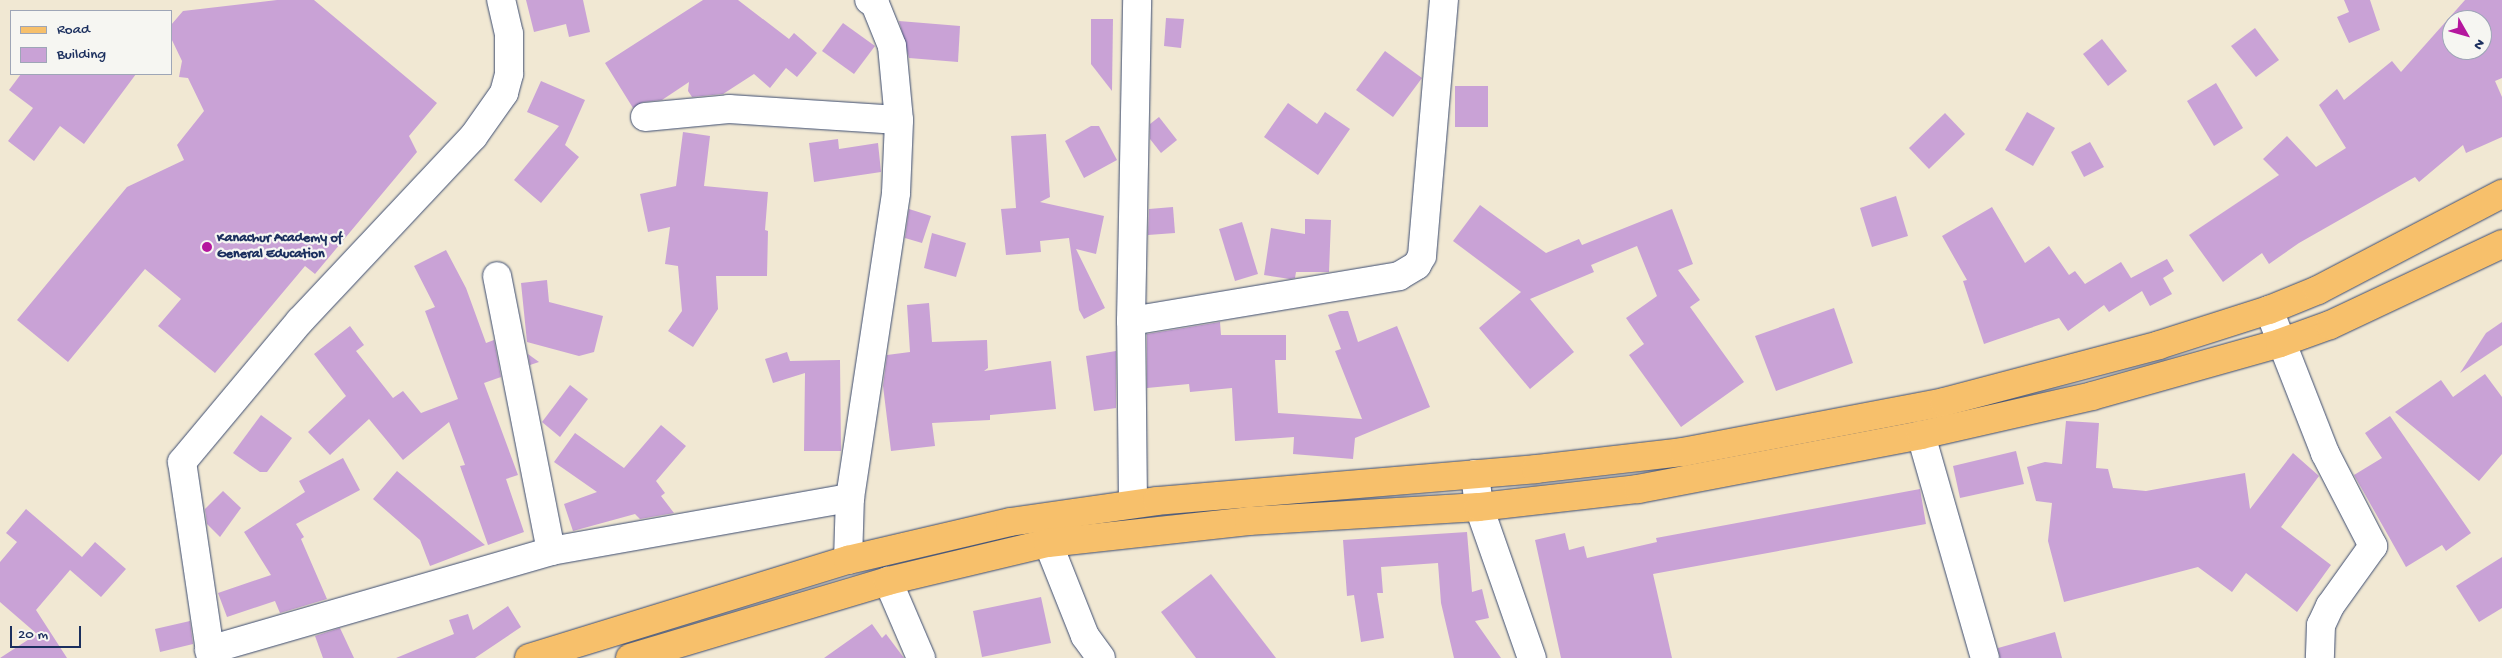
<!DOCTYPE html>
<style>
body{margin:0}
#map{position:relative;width:2502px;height:658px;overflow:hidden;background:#f1e8d3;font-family:"Gochi Hand",sans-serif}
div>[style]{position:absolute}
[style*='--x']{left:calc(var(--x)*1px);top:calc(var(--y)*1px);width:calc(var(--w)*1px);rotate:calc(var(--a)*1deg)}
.building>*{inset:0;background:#c9a2d6}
.roads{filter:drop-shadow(0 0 1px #3b4b70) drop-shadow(0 0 1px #3b4b70)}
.minor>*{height:28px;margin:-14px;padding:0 14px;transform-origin:14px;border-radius:14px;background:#fff}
.major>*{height:28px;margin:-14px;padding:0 14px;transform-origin:14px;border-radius:14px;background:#f7c06b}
.dots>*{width:14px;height:14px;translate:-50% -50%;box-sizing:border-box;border:2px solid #f6f6f2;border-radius:50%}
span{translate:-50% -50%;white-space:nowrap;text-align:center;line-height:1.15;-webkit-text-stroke:4.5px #f6f6f2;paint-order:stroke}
.poi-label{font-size:14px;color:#1b2f5e;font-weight:700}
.left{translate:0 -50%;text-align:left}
.legend{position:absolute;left:10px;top:10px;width:162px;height:65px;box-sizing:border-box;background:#f6f6f2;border:1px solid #9ea6b7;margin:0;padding:6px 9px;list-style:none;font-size:15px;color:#1b2f5e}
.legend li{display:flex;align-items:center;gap:10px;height:25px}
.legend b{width:25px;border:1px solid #9ea6b7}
.north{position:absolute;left:2442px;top:10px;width:50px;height:50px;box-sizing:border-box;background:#f6f6f2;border:1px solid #9ea6b7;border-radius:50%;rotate:128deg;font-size:14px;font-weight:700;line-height:20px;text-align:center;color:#1b2f5e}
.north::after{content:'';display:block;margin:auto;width:18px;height:22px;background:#b5179e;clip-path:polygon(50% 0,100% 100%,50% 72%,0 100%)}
.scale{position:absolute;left:10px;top:626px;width:71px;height:22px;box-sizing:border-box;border:2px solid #1b2f5e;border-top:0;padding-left:6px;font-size:15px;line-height:18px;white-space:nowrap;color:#1b2f5e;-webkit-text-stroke:4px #f6f6f2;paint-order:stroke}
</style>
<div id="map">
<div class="building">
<i style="clip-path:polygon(277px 0,314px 0,437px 103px,409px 136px,417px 152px,315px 274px,305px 266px,215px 373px,158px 326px,181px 299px,145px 269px,68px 362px,17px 320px,127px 187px,184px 160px,177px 145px,204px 111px,188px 78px,179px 77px,182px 61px,171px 38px,171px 25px,183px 11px)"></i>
<i style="clip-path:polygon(526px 0,583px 0,590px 32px,569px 37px,566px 24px,534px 32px)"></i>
<i style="clip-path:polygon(703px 0,738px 0,789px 39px,794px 33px,817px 53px,797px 77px,786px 68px,770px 88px,754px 74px,723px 94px,692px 97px,688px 91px,689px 82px,662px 100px,643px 102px,633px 108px,605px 63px)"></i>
<i style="clip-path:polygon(2344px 0,2370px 0,2380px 30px,2349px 43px,2337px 17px,2349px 12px)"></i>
<i style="clip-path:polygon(evenodd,2465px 0,2502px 0,2502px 78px,2495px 81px,2502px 97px,2502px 137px,2466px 153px,2463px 145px,2419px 182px,2415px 177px,2299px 243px,2269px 264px,2262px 253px,2223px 282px,2189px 235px,2279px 175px,2263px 159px,2287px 136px,2316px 167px,2346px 148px,2319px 105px,2337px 89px,2344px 100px,2392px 61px,2401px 72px,2465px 0,2452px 20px,2482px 20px,2482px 50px,2452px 50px,2452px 20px)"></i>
<i style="clip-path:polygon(1166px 18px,1184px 19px,1181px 48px,1164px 46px)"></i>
<i style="clip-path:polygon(1091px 19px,1113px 19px,1112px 91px,1091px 64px)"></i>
<i style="clip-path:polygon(899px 21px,960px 26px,958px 62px,909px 58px)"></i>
<i style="clip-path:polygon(843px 23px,875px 46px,854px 74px,822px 51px)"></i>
<i style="clip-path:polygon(2255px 28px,2279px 60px,2256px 77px,2231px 46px)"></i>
<i style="clip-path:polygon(2102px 39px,2127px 71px,2108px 86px,2083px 54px)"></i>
<i style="clip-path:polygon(1385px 51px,1422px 78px,1393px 117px,1356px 90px)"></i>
<i style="clip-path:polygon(21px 74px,136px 74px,84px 144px,60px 126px,34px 161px,8px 141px,33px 108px,9px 90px)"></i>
<i style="clip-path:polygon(541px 81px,585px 100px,565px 145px,579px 157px,541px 203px,514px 180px,559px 126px,527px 112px)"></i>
<i style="clip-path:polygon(2216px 83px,2243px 128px,2214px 146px,2187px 101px)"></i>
<i style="clip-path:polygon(1455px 86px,1488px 86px,1488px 127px,1455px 127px)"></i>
<i style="clip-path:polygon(1288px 103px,1317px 124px,1325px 112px,1350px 129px,1318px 175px,1264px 137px)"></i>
<i style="clip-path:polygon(2027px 112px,2055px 128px,2033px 166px,2005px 150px)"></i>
<i style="clip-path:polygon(1945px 113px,1965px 134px,1929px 169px,1909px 148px)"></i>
<i style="clip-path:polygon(1159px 117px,1177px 140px,1161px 153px,1150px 139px,1150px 124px)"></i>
<i style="clip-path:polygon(1091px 126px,1099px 126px,1117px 160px,1084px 178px,1065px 141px)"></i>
<i style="clip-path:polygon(683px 132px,710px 136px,704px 186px,768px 192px,765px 230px,768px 231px,767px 276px,716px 276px,718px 309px,693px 347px,668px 331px,682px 311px,678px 266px,665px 264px,670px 227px,648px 232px,640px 194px,676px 186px)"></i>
<i style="clip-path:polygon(1046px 134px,1050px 197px,1040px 202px,1104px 216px,1096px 254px,1076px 249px,1105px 308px,1084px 319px,1079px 310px,1069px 238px,1040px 241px,1041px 252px,1006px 255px,1001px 209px,1016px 208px,1011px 136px)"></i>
<i style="clip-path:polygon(838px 139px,839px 149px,878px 143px,881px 172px,814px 182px,809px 143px)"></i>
<i style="clip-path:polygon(2090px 142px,2104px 167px,2084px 177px,2071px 152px)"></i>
<i style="clip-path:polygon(1896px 196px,1908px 236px,1872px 247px,1860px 208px)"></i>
<i style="clip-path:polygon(1480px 205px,1546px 253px,1579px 239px,1582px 245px,1672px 209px,1693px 264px,1678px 270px,1700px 300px,1690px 307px,1744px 382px,1681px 427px,1629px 355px,1644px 344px,1626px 318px,1657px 296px,1637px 246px,1591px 265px,1594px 272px,1530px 299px,1574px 352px,1530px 389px,1479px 328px,1521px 292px,1453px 241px)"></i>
<i style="clip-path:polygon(1173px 207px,1175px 233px,1148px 235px,1149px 209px)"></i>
<i style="clip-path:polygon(1992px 207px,2025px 263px,2049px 246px,2069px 275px,2075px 271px,2085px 284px,2121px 262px,2131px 278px,2167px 259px,2174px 271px,2163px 278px,2172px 294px,2150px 306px,2142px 291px,2109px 312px,2104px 305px,2068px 331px,2059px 318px,1984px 344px,1963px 281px,1967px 280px,1942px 236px)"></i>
<i style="clip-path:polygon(909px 209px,931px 216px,922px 243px,905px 238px)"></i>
<i style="clip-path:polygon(1305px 219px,1331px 220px,1329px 272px,1296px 272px,1295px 278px,1290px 279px,1264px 275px,1271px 228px,1305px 234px)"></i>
<i style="clip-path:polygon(1242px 222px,1258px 274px,1235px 281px,1219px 229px)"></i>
<i style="clip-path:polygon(932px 233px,966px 243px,956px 277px,924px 268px)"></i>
<i style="clip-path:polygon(446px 250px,466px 288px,486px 343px,494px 340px,501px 377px,484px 383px,518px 475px,506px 479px,524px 532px,488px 545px,460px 466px,465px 465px,449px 422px,403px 460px,369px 419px,330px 455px,308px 432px,346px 396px,314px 354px,350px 326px,364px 345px,356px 351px,393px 398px,403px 391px,421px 413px,458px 399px,425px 311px,435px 307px,414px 266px)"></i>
<i style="clip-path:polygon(547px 280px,549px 302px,603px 316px,594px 352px,579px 356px,527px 342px,521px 283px)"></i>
<i style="clip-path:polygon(929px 303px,932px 342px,987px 340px,988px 368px,984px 371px,1051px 361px,1056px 409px,990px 415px,990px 420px,932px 423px,935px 446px,891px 451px,883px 386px,887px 355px,910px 352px,907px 305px)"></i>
<i style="clip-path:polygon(1834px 308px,1853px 363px,1776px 391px,1755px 336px)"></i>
<i style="clip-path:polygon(1340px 311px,1348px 311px,1358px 342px,1397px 326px,1430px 407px,1355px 438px,1353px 459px,1293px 454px,1294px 437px,1235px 441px,1232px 388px,1190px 392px,1189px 384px,1147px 388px,1147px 334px,1220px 322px,1221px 335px,1286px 335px,1286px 360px,1275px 360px,1278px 413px,1362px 419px,1335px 351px,1341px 349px,1328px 315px)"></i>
<i style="clip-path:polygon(2502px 322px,2502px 345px,2460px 373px,2486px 333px)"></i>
<i style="clip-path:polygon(1116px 351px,1116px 408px,1094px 411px,1086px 356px)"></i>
<i style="clip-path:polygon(787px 352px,790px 361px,840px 360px,841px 451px,804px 451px,805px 373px,773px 383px,765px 359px)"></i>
<i style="clip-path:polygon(528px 354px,539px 362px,530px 365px)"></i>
<i style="clip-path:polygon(2485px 374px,2502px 397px,2502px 454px,2479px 481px,2395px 412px,2441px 380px,2453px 397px)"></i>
<i style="clip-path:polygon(570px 385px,588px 399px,560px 437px,542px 422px)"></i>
<i style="clip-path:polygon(261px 415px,292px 438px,267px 472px,260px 472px,233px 453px)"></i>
<i style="clip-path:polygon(2390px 416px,2471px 533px,2446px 551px,2442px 545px,2406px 567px,2354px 475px,2382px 458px,2365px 433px)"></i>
<i style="clip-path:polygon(2066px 421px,2099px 423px,2096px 468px,2108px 469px,2113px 488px,2146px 491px,2245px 473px,2250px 509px,2293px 453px,2319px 476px,2281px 527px,2331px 565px,2297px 612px,2246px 573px,2232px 592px,2198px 567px,2064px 602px,2048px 541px,2052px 503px,2036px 501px,2027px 467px,2045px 462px,2062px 464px)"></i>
<i style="clip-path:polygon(661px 425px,686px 446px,656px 481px,665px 493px,661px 496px,674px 513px,640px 519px,635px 514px,573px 531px,564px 504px,597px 492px,554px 462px,575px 433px,624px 468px)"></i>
<i style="clip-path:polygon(2016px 451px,2024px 484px,1960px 498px,1953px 466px)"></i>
<i style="clip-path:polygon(343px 458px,360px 490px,296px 524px,304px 537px,301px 539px,327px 599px,280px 613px,275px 601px,227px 617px,218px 593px,271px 575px,244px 532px,305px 492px,299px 481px)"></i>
<i style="clip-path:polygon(397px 471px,485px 545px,430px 566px,420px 540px,373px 499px)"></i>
<i style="clip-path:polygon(1920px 489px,1926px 524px,1653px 574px,1672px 658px,1561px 658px,1535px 540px,1565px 533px,1569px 550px,1584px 546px,1587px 558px,1657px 542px,1656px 538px)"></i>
<i style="clip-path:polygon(223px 491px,241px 508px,220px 537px,207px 524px,205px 509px)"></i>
<i style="clip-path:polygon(26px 509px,82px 557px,95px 542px,126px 569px,101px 597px,70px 570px,36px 610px,67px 658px,0 658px,37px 634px,0 602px,0 562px,17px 542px,6px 533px)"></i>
<i style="clip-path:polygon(1467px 532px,1472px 592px,1482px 589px,1489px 618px,1475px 621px,1501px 658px,1454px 658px,1441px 603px,1438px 563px,1381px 567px,1383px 593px,1377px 593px,1384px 638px,1361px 642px,1354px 595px,1347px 596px,1343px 540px)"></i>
<i style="clip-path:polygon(2502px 557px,2502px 608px,2479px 622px,2456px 586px)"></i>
<i style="clip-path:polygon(1211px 574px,1276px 658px,1196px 658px,1161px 612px)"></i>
<i style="clip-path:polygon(1041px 597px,1051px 643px,982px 657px,973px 611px)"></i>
<i style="clip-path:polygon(508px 606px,521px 627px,475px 658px,396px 658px,454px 634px,449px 620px,468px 614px,473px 630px)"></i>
<i style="clip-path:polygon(190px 621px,193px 644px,160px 652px,155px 629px)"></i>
<i style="clip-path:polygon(872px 624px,882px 638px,886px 634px,904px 658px,824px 658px)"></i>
<i style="clip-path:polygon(340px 628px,354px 658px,323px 658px,315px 636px)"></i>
<i style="clip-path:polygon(2055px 632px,2062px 658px,2000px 658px,1998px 648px)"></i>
</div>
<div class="roads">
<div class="minor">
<i style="--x:645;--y:117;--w:84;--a:-5.4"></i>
<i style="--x:729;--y:109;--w:170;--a:3.7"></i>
<i style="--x:2269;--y:310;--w:154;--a:68.6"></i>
<i style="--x:2325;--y:453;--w:105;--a:62.7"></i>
<i style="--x:2373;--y:546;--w:74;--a:125.6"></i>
<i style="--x:2330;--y:606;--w:21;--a:115"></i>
<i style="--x:2321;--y:625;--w:33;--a:92"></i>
<i style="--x:1131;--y:321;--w:272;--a:-9.5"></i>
<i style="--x:1399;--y:276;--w:21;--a:-31"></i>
<i style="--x:1417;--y:265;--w:10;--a:-61"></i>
<i style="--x:1422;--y:256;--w:257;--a:-85.1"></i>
<i style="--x:1921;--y:435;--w:232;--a:74"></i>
<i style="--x:1475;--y:474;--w:33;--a:83"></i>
<i style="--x:1479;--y:507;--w:160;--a:70.7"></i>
<i style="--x:1133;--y:504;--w:183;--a:-90.6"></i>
<i style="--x:1131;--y:321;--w:321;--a:-88.9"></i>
<i style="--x:1048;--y:543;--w:100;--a:68.3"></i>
<i style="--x:1085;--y:636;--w:27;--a:54"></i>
<i style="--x:551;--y:551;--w:304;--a:-10.1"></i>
<i style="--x:848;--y:560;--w:62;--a:-88.2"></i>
<i style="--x:850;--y:498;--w:308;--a:-81.4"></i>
<i style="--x:896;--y:193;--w:73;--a:-87.6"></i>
<i style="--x:899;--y:120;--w:74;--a:-95.4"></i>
<i style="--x:892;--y:46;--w:45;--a:-112"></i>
<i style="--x:875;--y:4;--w:7;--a:-146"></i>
<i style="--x:888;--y:581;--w:84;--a:66.8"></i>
<i style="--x:209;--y:650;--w:356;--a:-16.1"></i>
<i style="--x:551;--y:551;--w:280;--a:-101.1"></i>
<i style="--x:211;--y:658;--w:198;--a:-98.4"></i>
<i style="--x:182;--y:462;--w:184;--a:-50.1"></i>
<i style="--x:300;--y:321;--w:253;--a:-46.8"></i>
<i style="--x:473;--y:137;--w:54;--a:-54.8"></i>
<i style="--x:504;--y:93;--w:20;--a:-75"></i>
<i style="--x:509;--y:74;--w:40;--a:-90"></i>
<i style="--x:509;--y:34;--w:35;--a:-103"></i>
</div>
<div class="major">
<i style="--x:529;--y:658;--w:334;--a:-17.1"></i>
<i style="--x:848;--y:560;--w:166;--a:-13.2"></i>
<i style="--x:1010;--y:522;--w:148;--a:-8.1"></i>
<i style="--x:1157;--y:501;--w:380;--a:-4.8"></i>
<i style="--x:1536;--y:469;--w:148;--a:-6.6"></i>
<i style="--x:1683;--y:452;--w:266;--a:-10.8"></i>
<i style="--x:1944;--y:402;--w:222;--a:-14.8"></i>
<i style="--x:2159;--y:345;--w:115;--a:-17.7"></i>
<i style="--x:2269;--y:310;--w:53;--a:-22.2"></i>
<i style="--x:2318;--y:290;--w:208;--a:-27.6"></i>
<i style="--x:630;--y:658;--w:269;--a:-16.6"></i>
<i style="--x:888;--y:581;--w:164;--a:-13.4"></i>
<i style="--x:1048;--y:543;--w:202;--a:-6.2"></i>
<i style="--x:1249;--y:521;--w:230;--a:-3.5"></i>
<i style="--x:1479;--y:507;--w:160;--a:-6.5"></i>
<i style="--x:1638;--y:489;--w:288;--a:-10.8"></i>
<i style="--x:1921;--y:435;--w:175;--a:-12.8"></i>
<i style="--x:2092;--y:396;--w:195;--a:-15.7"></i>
<i style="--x:2280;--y:343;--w:53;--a:-19.8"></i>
<i style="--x:2330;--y:325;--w:190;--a:-25.2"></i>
</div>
</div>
<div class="dots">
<i style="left:207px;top:247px;background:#b5179e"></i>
</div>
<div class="poi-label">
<span class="left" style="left:217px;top:247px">Kanachur Academy of<br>General Education</span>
</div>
<ul class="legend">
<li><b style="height:6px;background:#f7c06b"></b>Road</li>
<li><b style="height:14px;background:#c9a2d6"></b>Building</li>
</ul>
<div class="north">N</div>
<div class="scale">20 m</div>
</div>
